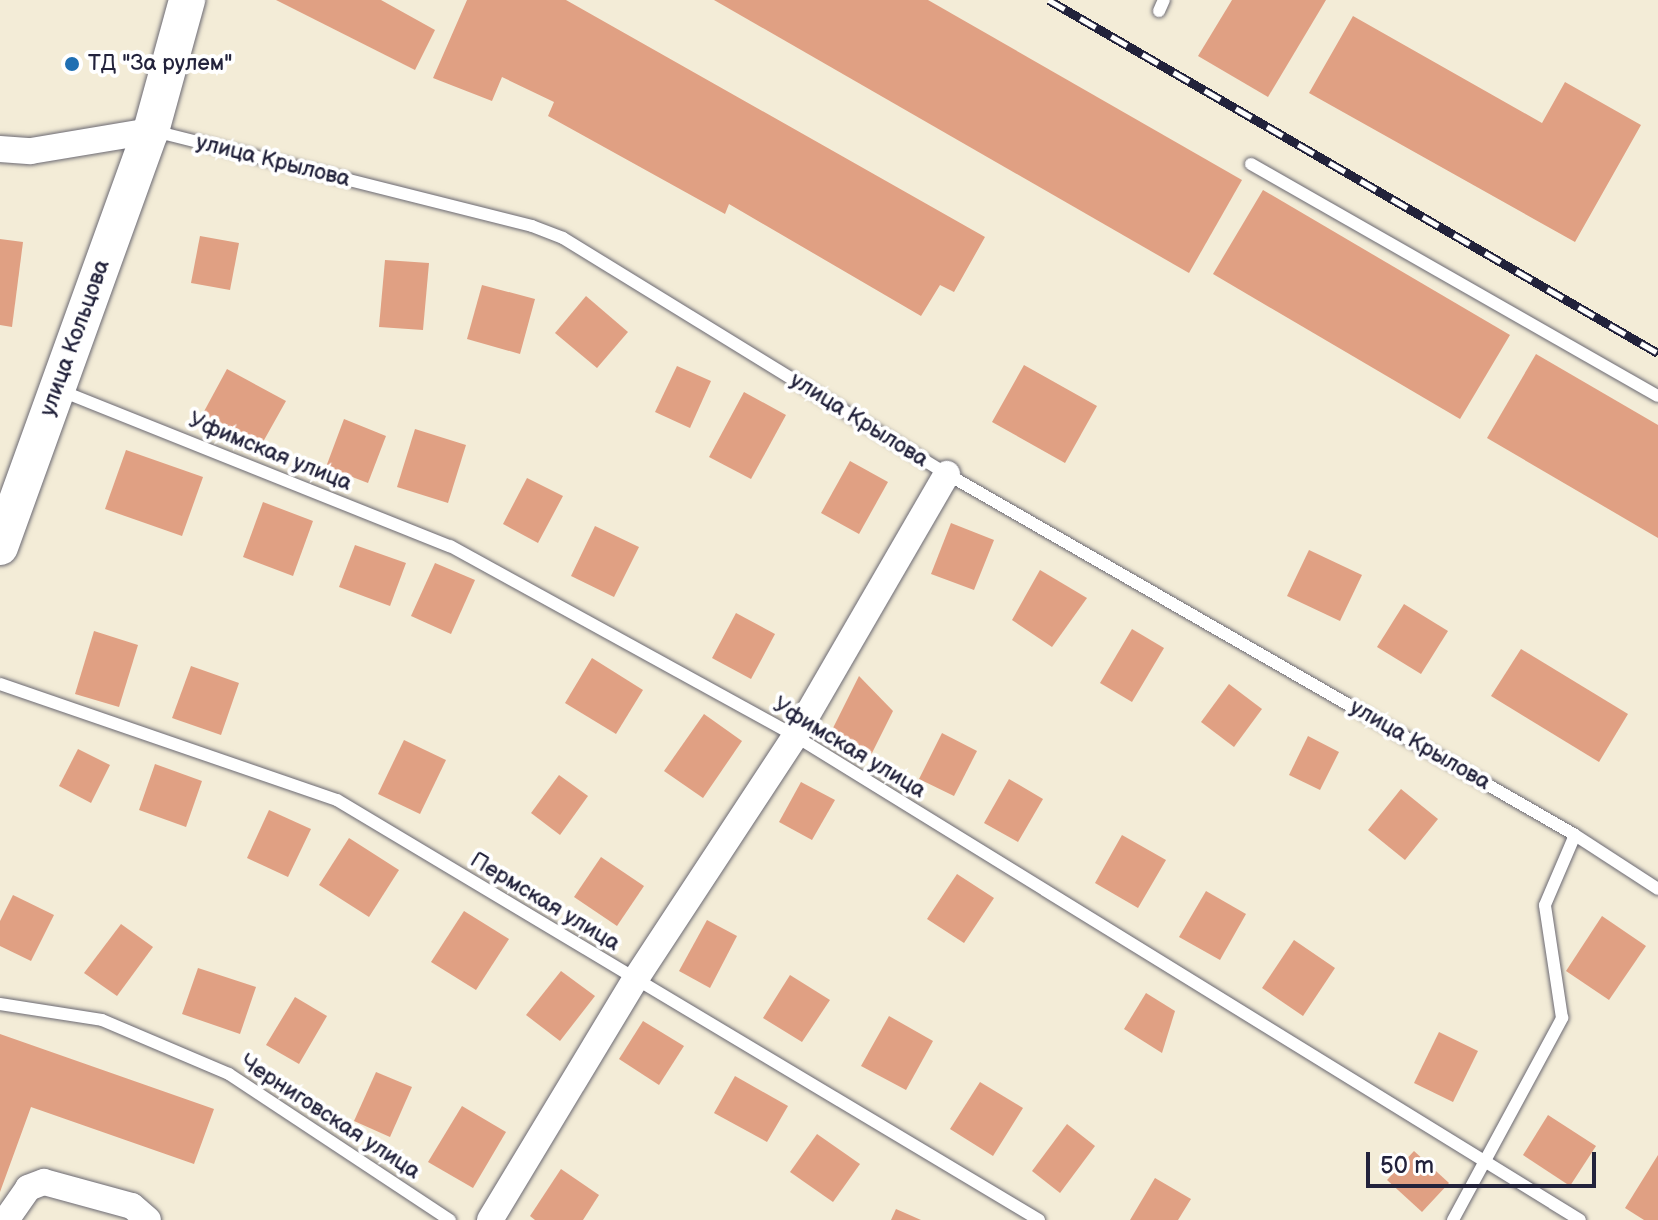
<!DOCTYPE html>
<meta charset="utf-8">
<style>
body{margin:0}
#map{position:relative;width:1658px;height:1220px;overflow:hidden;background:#f3ecd7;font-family:"Balsamiq Sans",sans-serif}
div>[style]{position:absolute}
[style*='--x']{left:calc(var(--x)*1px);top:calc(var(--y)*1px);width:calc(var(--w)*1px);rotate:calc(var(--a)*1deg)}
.building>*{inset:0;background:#e0a083}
.roads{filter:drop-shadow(0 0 2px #6b6972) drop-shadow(0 0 2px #6b6972)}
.service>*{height:12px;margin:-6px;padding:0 6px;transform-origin:6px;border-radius:6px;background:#fff}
.minor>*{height:26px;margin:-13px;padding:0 13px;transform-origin:13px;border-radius:13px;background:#fff}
.secondary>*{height:36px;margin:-18px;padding:0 18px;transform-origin:18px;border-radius:18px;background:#fff}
.rail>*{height:9px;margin-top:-4.5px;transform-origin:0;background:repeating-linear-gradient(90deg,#fff 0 18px,#22223b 0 36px);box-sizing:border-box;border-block:2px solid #22223b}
.dots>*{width:22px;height:22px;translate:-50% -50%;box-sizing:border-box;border:4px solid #fff;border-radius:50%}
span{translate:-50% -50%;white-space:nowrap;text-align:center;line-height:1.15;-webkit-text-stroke:8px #fff;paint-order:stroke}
.poi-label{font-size:22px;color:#22223b}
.left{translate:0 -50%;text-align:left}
.street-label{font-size:22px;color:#22223b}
.scale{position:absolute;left:1366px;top:1152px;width:230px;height:36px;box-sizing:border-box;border:4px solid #22223b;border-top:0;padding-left:10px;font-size:24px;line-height:28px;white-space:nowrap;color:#22223b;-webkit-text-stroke:6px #fff;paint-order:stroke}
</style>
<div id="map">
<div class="building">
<i style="clip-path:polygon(276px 0,381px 0,435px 30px,415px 70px)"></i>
<i style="clip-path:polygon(467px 0,566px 0,985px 237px,954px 292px,940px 285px,921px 316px,729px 204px,725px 214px,548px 116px,554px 102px,502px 77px,492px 101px,433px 78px)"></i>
<i style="clip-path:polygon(714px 0,928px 0,1242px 180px,1189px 273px)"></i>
<i style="clip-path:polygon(1232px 0,1326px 0,1268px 97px,1198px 56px)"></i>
<i style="clip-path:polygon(1353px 16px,1542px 123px,1565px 82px,1641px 125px,1575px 242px,1309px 93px)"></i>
<i style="clip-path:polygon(1263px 190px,1510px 335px,1460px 419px,1213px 274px)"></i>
<i style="clip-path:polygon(200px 236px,239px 243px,230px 290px,191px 283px)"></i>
<i style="clip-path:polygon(0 239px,23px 242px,12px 327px,0 325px)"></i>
<i style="clip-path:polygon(385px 260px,429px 263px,423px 330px,379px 327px)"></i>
<i style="clip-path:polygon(482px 285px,535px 299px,520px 354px,467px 339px)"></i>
<i style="clip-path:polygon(586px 296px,628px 332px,597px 368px,555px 333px)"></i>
<i style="clip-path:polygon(1536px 354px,1658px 425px,1658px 538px,1487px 438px)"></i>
<i style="clip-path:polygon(1024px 365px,1097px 406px,1065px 463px,992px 422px)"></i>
<i style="clip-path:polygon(677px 366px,711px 381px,690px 428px,655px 412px)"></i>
<i style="clip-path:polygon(227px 369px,286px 401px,259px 449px,201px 417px)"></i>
<i style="clip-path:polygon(744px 392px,786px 415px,751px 479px,709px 457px)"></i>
<i style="clip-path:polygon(344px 419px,386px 436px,368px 483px,326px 467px)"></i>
<i style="clip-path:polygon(415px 429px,466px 445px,448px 503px,397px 487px)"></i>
<i style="clip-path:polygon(126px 450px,203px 477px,182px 536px,105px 509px)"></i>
<i style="clip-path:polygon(850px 461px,888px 482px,859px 534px,821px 513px)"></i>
<i style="clip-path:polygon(527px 478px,563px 496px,538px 543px,503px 524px)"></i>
<i style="clip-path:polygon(263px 502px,313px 521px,293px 576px,243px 557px)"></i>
<i style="clip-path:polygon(951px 523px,994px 540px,974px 590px,931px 574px)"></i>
<i style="clip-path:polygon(595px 526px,639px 547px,614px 597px,571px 576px)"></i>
<i style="clip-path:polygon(355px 545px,406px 563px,390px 606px,339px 587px)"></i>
<i style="clip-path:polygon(1309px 550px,1362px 575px,1340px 621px,1287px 596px)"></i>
<i style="clip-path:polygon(435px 563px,475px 580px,451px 634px,411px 616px)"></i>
<i style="clip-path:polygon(1040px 570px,1087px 598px,1052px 647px,1012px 620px)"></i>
<i style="clip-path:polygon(1404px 604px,1448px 631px,1421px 674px,1377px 647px)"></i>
<i style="clip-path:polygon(736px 613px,775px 634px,751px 679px,712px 658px)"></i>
<i style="clip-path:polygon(1132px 629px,1164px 648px,1132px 702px,1100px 683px)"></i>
<i style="clip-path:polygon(94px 631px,138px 645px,119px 707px,75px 694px)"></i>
<i style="clip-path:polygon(1521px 649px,1628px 714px,1599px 762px,1491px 696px)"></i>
<i style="clip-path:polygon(592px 658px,643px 690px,616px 734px,565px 703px)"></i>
<i style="clip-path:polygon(191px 666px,239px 683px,221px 735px,172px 718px)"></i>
<i style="clip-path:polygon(859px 676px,893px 711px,870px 757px,829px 736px)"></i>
<i style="clip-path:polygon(1229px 684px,1262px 709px,1234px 747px,1201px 722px)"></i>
<i style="clip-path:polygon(704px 714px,742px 741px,703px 798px,664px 771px)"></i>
<i style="clip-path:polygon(942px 733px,977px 751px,954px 796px,919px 779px)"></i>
<i style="clip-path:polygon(1308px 736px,1339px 752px,1320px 790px,1289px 775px)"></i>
<i style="clip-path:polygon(404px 740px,446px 760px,420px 814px,378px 794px)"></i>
<i style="clip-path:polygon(78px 749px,110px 765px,91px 803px,59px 786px)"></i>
<i style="clip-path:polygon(155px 764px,202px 781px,186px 827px,139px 810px)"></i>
<i style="clip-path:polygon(559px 775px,588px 796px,560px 835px,531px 813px)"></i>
<i style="clip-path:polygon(1009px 779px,1043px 799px,1018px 842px,984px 823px)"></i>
<i style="clip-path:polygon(801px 782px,835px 800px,812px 840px,779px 822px)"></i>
<i style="clip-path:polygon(1401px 789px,1438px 819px,1405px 860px,1368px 830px)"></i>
<i style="clip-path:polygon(269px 810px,311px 829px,288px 877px,247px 858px)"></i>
<i style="clip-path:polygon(1122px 835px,1166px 860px,1138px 908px,1095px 883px)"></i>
<i style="clip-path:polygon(349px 838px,399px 870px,369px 917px,319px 885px)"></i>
<i style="clip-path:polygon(601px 857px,644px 886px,617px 926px,574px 897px)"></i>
<i style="clip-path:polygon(957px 874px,994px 898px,964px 943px,927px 919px)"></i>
<i style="clip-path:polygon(1206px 891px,1246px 914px,1220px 960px,1179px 937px)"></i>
<i style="clip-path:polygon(13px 895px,54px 915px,31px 961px,0 946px,0 921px)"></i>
<i style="clip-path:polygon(464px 911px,509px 939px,476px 990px,431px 962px)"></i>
<i style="clip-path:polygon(1602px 916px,1646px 946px,1609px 1000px,1566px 971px)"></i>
<i style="clip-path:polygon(707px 920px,737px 936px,710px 988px,679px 971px)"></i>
<i style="clip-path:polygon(121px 924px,153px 947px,117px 996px,84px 973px)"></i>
<i style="clip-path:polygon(1294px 940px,1335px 968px,1303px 1016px,1262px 988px)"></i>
<i style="clip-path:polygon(198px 968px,256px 987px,240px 1034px,182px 1014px)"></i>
<i style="clip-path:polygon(561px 971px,595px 996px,560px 1041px,526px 1015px)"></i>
<i style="clip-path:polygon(790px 975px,830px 1000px,802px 1042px,763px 1018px)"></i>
<i style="clip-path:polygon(1146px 993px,1175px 1011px,1162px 1053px,1124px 1029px)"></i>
<i style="clip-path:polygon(295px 997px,327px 1016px,299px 1064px,266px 1045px)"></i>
<i style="clip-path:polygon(889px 1016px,933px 1041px,906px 1090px,861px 1066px)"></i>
<i style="clip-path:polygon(643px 1021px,684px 1046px,659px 1085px,619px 1059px)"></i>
<i style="clip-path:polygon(1439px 1032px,1478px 1051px,1453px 1102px,1414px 1083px)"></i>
<i style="clip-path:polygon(0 1034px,214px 1109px,194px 1164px,31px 1107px,0 1192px)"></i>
<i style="clip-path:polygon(376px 1072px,412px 1087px,390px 1137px,354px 1121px)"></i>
<i style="clip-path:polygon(735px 1076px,788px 1106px,767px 1142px,714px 1113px)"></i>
<i style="clip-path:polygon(980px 1082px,1023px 1108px,993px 1156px,950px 1129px)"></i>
<i style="clip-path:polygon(462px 1106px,506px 1132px,473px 1188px,428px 1162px)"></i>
<i style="clip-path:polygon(1548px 1115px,1596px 1146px,1570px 1186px,1523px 1155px)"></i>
<i style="clip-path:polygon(1067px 1124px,1095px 1146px,1060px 1193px,1032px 1171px)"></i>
<i style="clip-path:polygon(817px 1134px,860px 1164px,833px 1202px,790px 1172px)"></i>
<i style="clip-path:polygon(1414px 1151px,1449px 1183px,1422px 1212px,1387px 1180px)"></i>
<i style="clip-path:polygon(1658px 1155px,1658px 1220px,1644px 1220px,1625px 1208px)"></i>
<i style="clip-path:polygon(561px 1169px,599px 1195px,583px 1220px,535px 1220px,530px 1216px)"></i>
<i style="clip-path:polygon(1155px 1178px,1191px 1199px,1178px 1220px,1130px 1220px)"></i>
<i style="clip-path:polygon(896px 1209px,921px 1220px,891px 1220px)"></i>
</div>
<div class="roads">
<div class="service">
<i style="--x:1159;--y:11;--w:12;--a:-66"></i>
<i style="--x:154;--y:131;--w:390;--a:14.1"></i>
<i style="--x:532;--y:226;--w:33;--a:21"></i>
<i style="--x:563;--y:238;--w:451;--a:31.6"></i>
<i style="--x:947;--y:474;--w:724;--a:29.89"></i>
<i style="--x:1575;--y:835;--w:99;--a:33"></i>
<i style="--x:1251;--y:164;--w:468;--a:29.7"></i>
<i style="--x:59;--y:390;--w:421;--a:21.8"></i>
<i style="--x:450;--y:546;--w:394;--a:28.8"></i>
<i style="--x:795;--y:736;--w:922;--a:31.66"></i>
<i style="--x:0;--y:684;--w:356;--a:19"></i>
<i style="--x:337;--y:800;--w:818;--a:30.89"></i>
<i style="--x:0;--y:1004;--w:103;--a:8.9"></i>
<i style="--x:102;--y:1020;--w:138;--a:23"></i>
<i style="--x:229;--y:1074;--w:265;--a:33.5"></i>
<i style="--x:1453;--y:1220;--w:230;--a:-61.6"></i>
<i style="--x:1562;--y:1018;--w:114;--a:-98.6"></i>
<i style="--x:1545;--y:905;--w:76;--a:-66.8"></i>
</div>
<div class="minor">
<i style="--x:0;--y:149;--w:31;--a:4"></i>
<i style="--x:31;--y:151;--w:122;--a:-9.5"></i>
<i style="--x:6;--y:1220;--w:39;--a:-55"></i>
<i style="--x:28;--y:1188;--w:17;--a:-21"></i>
<i style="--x:44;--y:1182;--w:91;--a:15.3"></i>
<i style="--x:132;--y:1206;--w:21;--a:41"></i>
<i style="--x:490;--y:1220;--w:280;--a:-58.9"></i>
<i style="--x:635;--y:980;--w:292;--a:-56.7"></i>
<i style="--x:795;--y:736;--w:303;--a:-59.9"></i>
</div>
<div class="secondary">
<i style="--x:0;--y:547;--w:443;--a:-70.1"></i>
<i style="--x:151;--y:131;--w:136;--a:-74.6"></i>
</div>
</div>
<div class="rail">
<i style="--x:1049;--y:0;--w:704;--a:30.1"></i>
</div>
<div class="dots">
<i style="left:72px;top:64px;background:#1f6fb2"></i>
</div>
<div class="poi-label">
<span class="left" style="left:88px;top:64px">ТД "За рулем"</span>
</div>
<div class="street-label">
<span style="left:273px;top:161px;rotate:14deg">улица Крылова</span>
<span style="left:75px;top:338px;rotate:-70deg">улица Кольцова</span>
<span style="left:859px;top:420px;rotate:32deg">улица Крылова</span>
<span style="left:270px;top:452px;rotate:22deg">Уфимская улица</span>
<span style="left:1420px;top:745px;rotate:30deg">улица Крылова</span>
<span style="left:849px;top:748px;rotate:31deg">Уфимская улица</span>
<span style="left:545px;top:902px;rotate:31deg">Пермская улица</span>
<span style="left:330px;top:1117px;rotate:33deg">Черниговская улица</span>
</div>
<div class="scale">50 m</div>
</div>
